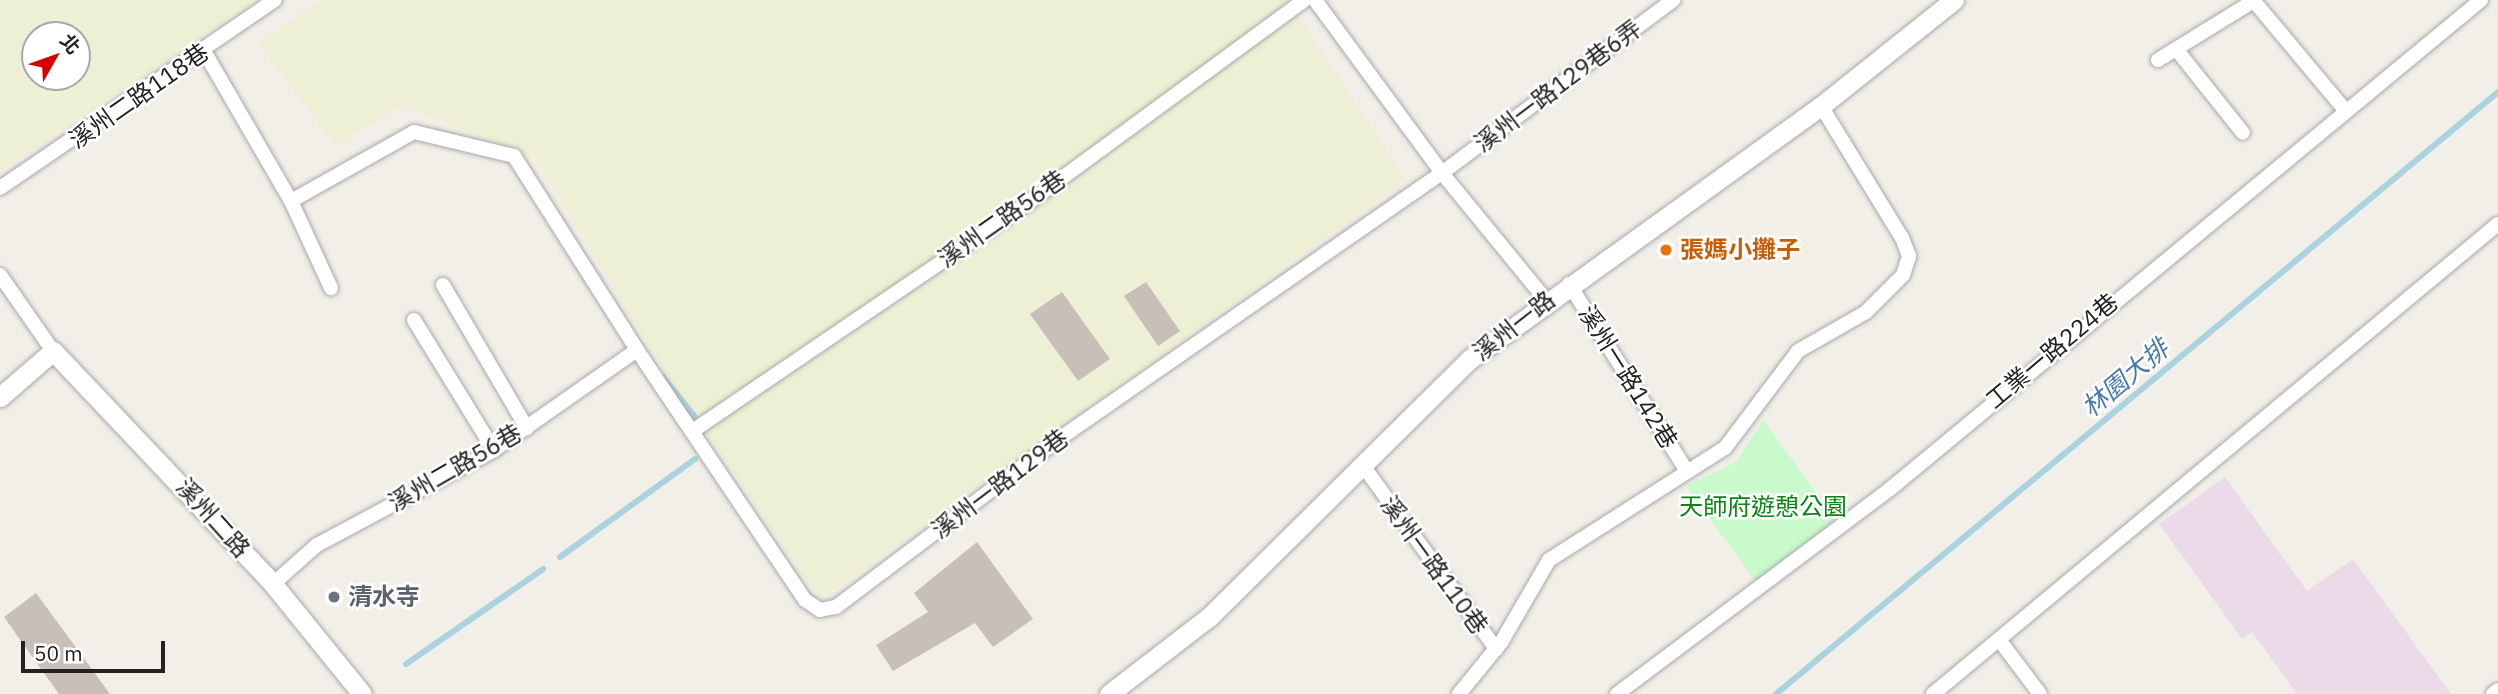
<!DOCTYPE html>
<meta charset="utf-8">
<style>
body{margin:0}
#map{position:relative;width:2498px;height:694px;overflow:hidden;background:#f2efe9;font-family:"IBM Plex Sans","Noto Sans TC",sans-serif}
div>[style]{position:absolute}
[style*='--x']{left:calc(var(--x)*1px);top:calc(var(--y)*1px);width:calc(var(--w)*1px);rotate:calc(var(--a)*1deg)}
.industrial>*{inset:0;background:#ebdbe8}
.farmland>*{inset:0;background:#eef0d5}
.park>*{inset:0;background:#c8facc}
.stream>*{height:6px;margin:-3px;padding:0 3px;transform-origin:3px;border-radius:3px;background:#aad3df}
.building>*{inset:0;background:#c7bfb8}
.roads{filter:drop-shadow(0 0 2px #a9a9a9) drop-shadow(0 0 2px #a9a9a9)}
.minor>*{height:14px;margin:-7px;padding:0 7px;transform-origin:7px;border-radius:7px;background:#fff}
.tertiary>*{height:19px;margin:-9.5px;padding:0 9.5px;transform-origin:9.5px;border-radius:9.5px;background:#fff}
.dots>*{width:19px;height:19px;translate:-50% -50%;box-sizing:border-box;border:4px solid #fff;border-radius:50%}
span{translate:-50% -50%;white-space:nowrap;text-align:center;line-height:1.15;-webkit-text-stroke:5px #fff;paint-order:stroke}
.street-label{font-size:24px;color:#222}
.food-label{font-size:24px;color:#c56008;font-weight:700}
.left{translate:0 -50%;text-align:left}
.park-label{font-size:24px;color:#0c8416}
.worship-label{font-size:24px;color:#5b616d;font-weight:700}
.water-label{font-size:26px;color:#4a7aab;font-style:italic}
.north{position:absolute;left:21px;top:21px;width:70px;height:70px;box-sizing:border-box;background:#fff;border:2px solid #a7a7a7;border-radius:50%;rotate:50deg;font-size:19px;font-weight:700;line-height:28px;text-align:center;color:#222}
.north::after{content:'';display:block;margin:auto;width:24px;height:32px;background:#d40000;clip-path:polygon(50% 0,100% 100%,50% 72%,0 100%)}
.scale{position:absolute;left:21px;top:641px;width:144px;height:32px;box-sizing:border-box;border:4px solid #222;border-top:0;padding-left:9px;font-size:21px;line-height:24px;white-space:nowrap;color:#222;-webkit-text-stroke:5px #fff;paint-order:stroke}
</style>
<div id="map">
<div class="industrial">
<i style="clip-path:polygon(2225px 477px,2307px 591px,2353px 559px,2451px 694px,2297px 694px,2252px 632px,2242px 639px,2159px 524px)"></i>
</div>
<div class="farmland">
<i style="clip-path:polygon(evenodd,0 0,257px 0,0 171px,0 0,77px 35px,77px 77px,35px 77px,35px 35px,77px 35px)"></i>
<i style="clip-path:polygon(320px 0,1288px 0,1406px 180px,821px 600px,672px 384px,534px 158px,402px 105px,335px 146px,259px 44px)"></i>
</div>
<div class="park">
<i style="clip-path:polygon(1763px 420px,1838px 523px,1758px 585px,1686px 486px,1736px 462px)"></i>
</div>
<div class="stream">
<i style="--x:663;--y:377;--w:51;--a:51.3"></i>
<i style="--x:560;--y:557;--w:167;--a:-36"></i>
<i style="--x:406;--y:664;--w:167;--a:-34.7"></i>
<i style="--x:1776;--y:694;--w:940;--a:-39.82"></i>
</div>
<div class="building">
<i style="clip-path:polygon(1146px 282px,1180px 331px,1158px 346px,1124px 296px)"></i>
<i style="clip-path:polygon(1062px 292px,1110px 359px,1078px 381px,1030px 314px)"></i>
<i style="clip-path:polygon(977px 542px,1033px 619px,993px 647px,975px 623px,893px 671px,876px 645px,928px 612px,914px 593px)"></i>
<i style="clip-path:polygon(36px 593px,72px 642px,110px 694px,59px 694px,31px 655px,4px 617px)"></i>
</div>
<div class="roads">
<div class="minor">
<i style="--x:1315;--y:0;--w:215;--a:53.7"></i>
<i style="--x:1442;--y:173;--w:164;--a:50.7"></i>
<i style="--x:2253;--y:0;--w:142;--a:50.1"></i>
<i style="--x:2176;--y:49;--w:107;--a:51.4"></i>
<i style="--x:204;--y:51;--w:173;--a:59.9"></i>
<i style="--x:291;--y:201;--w:96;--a:65.3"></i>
<i style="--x:2158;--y:60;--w:114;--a:-31.7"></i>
<i style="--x:0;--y:188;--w:333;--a:-34.4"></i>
<i style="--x:291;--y:201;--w:141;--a:-29.3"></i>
<i style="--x:414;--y:132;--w:103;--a:13.5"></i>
<i style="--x:514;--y:156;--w:230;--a:57.6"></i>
<i style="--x:637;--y:350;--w:301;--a:56.1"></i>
<i style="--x:805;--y:600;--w:18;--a:34"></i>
<i style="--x:820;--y:610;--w:16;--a:-11"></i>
<i style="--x:836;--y:607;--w:279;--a:-37"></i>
<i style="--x:1059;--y:439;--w:466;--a:-34.8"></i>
<i style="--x:1442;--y:173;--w:289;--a:-36.8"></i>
<i style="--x:0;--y:275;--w:93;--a:55.1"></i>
<i style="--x:1569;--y:284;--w:220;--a:57.8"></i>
<i style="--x:443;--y:285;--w:166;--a:59.6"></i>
<i style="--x:414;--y:320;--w:153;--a:58.4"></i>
<i style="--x:694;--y:430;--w:404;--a:-34.2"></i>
<i style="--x:1028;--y:203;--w:343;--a:-36.3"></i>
<i style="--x:1364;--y:467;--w:225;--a:54"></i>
<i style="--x:273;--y:584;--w:59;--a:-41.6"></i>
<i style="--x:317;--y:545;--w:201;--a:-28.2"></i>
<i style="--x:494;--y:450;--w:174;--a:-35"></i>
<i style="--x:2000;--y:641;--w:66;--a:53"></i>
<i style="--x:1459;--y:694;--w:68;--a:-50.9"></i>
<i style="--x:1502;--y:641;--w:94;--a:-59.9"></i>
<i style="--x:1549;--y:560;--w:209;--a:-32.5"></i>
<i style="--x:1725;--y:448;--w:121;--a:-53"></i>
<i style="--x:1798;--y:351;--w:78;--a:-29.8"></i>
<i style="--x:1866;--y:312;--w:52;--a:-45"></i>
<i style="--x:1903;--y:275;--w:20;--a:-72"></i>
<i style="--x:1909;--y:256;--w:19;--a:-111"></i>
<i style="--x:1902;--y:238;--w:155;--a:-121.5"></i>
<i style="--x:1617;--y:694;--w:341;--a:-36.9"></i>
<i style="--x:1890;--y:489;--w:767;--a:-39.6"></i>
<i style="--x:1933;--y:694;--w:735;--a:-39.76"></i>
<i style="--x:2493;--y:694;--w:6;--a:-39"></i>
</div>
<div class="tertiary">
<i style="--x:0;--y:397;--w:70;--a:-41"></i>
<i style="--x:53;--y:351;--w:320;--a:46.6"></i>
<i style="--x:273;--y:584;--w:141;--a:51"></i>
<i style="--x:1109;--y:694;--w:126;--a:-37.6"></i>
<i style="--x:1209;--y:617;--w:367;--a:-44.7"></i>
<i style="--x:1470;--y:359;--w:433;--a:-35.8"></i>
<i style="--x:1821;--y:106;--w:170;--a:-38.6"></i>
</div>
</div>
<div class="dots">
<i style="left:1666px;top:250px;background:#e8710a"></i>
<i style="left:334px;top:597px;background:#6b7280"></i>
</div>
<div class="street-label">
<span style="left:1558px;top:86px;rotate:-37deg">溪州一路129巷6弄</span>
<span style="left:139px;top:96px;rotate:-35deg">溪州二路118巷</span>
<span style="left:1002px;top:219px;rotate:-35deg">溪州二路56巷</span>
<span style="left:1514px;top:326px;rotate:-38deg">溪州一路</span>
<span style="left:2052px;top:351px;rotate:-40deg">工業一路224巷</span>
<span style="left:1628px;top:377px;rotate:58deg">溪州一路142巷</span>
<span style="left:455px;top:468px;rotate:-30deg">溪州二路56巷</span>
<span style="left:1000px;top:484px;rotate:-37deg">溪州一路129巷</span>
<span style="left:213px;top:518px;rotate:48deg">溪州二路</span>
<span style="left:1434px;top:565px;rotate:54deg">溪州一路110巷</span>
</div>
<div class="food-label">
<span class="left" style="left:1680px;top:250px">張媽小攤子</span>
</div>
<div class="park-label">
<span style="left:1763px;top:507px">天師府遊憩公園</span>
</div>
<div class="worship-label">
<span class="left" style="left:348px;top:597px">清水寺</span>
</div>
<div class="water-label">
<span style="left:2125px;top:378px;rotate:-40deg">林園大排</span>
</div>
<div class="north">北</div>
<div class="scale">50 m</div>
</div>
